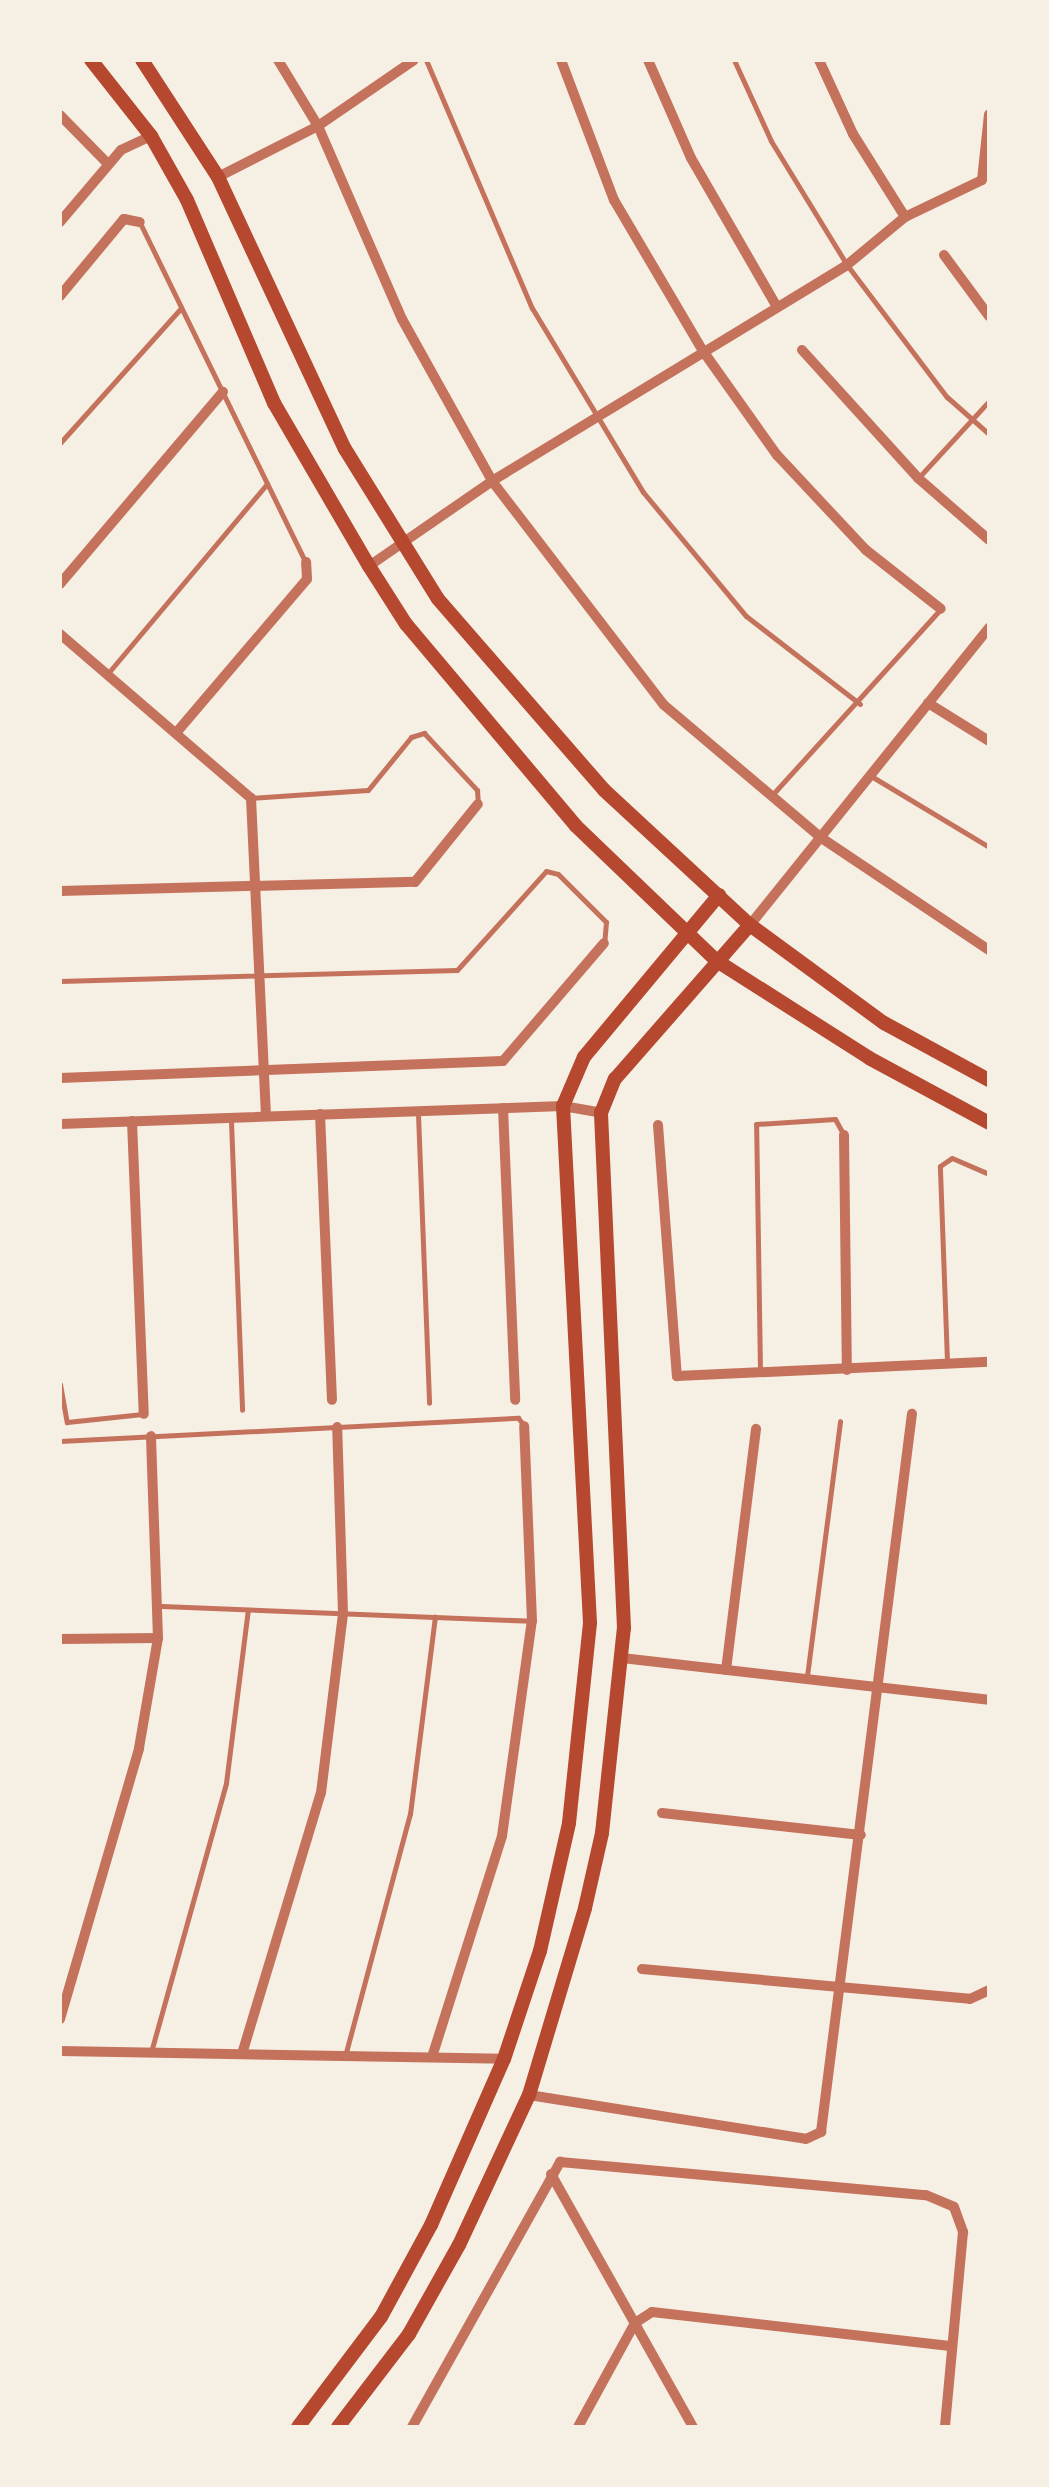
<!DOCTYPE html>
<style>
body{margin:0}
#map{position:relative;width:1049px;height:2487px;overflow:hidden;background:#f6efe4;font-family:"PT Sans",sans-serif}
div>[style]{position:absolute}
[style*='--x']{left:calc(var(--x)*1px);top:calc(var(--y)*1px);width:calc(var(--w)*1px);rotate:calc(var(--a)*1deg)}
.service>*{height:5px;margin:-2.5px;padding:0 2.5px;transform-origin:2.5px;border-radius:2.5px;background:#c5725c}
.minor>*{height:10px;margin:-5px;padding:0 5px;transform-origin:5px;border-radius:5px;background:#c5725c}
.secondary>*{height:14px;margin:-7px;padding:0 7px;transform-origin:7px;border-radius:7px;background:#b5482f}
span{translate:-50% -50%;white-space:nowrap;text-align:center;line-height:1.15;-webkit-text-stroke:10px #f6efe4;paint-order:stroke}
.frame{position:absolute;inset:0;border:62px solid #f6efe4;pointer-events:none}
</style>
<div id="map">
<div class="service">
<i style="--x:426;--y:60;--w:270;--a:66.9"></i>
<i style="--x:532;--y:308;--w:215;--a:58.9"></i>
<i style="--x:643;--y:492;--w:161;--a:50.3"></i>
<i style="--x:746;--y:616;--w:144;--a:37.7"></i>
<i style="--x:734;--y:60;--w:89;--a:65.4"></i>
<i style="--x:771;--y:141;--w:145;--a:58.5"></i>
<i style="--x:847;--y:265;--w:166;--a:52.9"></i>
<i style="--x:947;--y:397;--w:56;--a:41.4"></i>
<i style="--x:141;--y:225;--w:374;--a:64"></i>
<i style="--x:60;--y:443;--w:181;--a:-48.1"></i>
<i style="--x:920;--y:476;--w:102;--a:-47.4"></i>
<i style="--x:109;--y:672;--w:246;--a:-50"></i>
<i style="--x:871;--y:776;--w:138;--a:31"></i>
<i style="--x:772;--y:795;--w:248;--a:-47.8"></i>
<i style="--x:251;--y:798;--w:117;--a:-3.9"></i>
<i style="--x:368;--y:790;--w:68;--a:-50.9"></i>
<i style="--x:411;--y:737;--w:14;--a:-17"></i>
<i style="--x:424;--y:733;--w:78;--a:47.1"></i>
<i style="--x:477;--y:790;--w:14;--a:86"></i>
<i style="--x:60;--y:981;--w:397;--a:-1.6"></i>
<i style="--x:457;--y:970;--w:133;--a:-48"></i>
<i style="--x:546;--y:871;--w:12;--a:14"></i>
<i style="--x:558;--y:874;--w:68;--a:45"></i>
<i style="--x:606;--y:922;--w:21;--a:95"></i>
<i style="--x:418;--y:1114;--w:289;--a:87.8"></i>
<i style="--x:231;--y:1121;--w:289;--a:87.8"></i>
<i style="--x:947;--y:1361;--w:195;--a:-92.1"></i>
<i style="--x:940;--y:1166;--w:14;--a:-34"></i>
<i style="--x:952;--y:1158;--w:40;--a:23.4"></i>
<i style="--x:760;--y:1371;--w:247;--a:-90.9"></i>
<i style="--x:756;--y:1124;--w:79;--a:-3.6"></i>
<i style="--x:835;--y:1119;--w:18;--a:61"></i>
<i style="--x:60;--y:1384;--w:39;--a:80"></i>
<i style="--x:67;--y:1422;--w:76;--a:-6"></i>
<i style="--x:60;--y:1441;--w:459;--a:-2.9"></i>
<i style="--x:518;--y:1418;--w:8;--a:50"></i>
<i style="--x:162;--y:1606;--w:370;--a:2.3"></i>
<i style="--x:807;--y:1676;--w:257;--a:-82.6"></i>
<i style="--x:151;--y:2052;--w:279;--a:-74.4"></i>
<i style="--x:226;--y:1783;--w:174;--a:-82.8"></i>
<i style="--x:345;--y:2056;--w:251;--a:-75"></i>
<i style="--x:410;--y:1814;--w:199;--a:-82.8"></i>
</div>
<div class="minor">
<i style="--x:278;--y:60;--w:77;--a:58.8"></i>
<i style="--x:318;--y:126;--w:210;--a:66.5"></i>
<i style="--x:402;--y:319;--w:185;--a:60.9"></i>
<i style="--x:492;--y:481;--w:282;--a:52.5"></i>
<i style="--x:664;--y:705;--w:204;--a:40.2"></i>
<i style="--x:820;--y:837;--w:203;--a:33.8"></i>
<i style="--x:561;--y:60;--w:150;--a:69.3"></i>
<i style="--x:614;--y:200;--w:175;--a:59.5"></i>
<i style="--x:703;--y:351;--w:128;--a:54.6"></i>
<i style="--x:777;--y:455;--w:130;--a:46.9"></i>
<i style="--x:866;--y:550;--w:95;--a:38.2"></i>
<i style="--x:648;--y:60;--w:107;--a:66.3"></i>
<i style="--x:691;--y:158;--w:170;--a:60"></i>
<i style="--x:819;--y:60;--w:81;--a:65.3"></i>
<i style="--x:853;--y:134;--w:98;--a:57.9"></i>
<i style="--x:60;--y:115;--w:69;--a:45.6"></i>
<i style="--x:218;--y:177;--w:112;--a:-27"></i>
<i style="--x:318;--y:126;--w:116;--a:-34.5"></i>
<i style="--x:60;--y:222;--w:94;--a:-49.7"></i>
<i style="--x:121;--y:150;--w:33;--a:-25"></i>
<i style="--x:944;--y:255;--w:76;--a:53.6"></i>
<i style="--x:60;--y:296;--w:100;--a:-50.3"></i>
<i style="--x:124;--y:219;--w:16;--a:11"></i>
<i style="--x:802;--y:350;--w:173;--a:47.8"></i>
<i style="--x:918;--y:478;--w:94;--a:41.1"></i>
<i style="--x:369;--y:566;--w:150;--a:-34.6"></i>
<i style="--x:492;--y:481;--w:416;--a:-31.3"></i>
<i style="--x:847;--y:265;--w:75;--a:-39.6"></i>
<i style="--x:905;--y:217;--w:85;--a:-25.7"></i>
<i style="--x:982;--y:180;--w:66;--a:-83.9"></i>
<i style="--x:60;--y:584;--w:252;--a:-49.7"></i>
<i style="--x:60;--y:634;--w:252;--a:40.7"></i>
<i style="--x:251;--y:798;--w:318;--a:87.3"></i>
<i style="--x:928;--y:703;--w:72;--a:31.9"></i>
<i style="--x:176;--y:733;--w:202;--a:-49.6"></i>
<i style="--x:307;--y:579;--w:17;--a:-93"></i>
<i style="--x:60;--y:891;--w:355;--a:-1.5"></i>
<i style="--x:415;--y:882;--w:100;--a:-51.1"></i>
<i style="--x:750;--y:925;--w:381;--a:-51.2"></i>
<i style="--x:60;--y:1078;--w:443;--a:-2.2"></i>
<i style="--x:503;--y:1061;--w:155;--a:-49.4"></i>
<i style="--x:503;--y:1108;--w:292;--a:87.6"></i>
<i style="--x:320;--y:1114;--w:286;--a:87.6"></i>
<i style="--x:132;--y:1121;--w:293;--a:87.7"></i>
<i style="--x:60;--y:1124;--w:503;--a:-2.05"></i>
<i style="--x:563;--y:1106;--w:39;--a:10"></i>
<i style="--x:658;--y:1125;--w:252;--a:85.7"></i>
<i style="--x:677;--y:1376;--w:312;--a:-2.6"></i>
<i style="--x:844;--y:1135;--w:235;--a:89.3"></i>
<i style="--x:60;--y:1639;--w:98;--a:-0.6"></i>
<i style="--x:622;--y:1658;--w:369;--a:6.5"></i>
<i style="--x:726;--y:1670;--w:243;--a:-82.9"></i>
<i style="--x:662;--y:1813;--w:200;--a:6.3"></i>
<i style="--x:642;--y:1969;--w:329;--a:5.2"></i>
<i style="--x:970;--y:1999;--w:21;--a:-25"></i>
<i style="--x:60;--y:2019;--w:282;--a:-73.7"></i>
<i style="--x:139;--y:1748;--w:112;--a:-80.2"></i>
<i style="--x:158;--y:1638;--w:202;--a:-92"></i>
<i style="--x:60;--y:2051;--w:444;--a:1"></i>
<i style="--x:242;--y:2054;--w:273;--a:-73.2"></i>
<i style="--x:321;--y:1793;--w:181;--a:-83"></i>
<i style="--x:343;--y:1613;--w:186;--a:-91.8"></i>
<i style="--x:432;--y:2057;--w:232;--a:-72.4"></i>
<i style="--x:502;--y:1836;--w:217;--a:-82.1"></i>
<i style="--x:532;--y:1621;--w:195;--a:-92.3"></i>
<i style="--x:529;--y:2095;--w:280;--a:9"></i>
<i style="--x:806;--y:2139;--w:17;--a:-25"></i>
<i style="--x:821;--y:2132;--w:724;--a:-82.78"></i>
<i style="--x:551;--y:2174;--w:290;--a:60.7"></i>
<i style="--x:412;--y:2427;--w:304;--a:-60.8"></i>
<i style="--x:560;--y:2162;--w:367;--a:5.2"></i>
<i style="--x:926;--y:2195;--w:30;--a:23"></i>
<i style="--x:954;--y:2207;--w:27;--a:70"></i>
<i style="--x:963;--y:2232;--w:196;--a:95.3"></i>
<i style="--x:578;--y:2427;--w:119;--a:-61.3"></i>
<i style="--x:635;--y:2323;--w:20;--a:-33"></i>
<i style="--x:652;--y:2312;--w:302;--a:6.5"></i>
</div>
<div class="secondary">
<i style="--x:91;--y:60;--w:97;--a:51.7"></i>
<i style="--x:151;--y:136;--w:73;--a:60.6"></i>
<i style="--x:187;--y:200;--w:221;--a:66.8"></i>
<i style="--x:274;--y:403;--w:189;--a:59.8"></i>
<i style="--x:369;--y:566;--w:69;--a:57.5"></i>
<i style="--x:406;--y:624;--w:264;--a:49.9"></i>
<i style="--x:576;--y:826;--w:195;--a:43.8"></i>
<i style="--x:717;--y:961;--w:180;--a:32.5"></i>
<i style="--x:869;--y:1058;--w:136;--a:28.4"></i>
<i style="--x:142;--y:60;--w:140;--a:57"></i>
<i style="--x:218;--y:177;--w:300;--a:65"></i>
<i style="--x:345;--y:449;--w:176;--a:58.2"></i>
<i style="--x:438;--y:599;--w:253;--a:49"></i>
<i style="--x:604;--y:790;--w:199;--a:42.8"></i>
<i style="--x:750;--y:925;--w:166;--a:36.2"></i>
<i style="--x:884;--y:1023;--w:119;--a:28.5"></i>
<i style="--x:298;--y:2427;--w:138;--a:-53"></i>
<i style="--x:381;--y:2317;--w:105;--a:-61.5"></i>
<i style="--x:431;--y:2225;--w:181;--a:-66.3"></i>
<i style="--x:504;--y:2059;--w:114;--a:-71.6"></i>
<i style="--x:540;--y:1951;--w:131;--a:-77.2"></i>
<i style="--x:569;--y:1823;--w:201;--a:-84"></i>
<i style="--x:590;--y:1623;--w:518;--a:-92.99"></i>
<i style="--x:563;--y:1106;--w:53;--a:-66.8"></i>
<i style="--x:584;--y:1057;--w:211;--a:-50.2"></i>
<i style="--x:338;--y:2427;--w:117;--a:-52.6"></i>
<i style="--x:409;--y:2334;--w:102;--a:-60.7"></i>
<i style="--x:459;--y:2245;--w:166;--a:-65"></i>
<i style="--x:529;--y:2095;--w:195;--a:-73.3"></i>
<i style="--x:585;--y:1908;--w:77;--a:-77.2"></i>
<i style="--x:602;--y:1833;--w:206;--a:-83.9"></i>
<i style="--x:624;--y:1628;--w:516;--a:-92.56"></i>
<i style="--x:601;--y:1113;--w:37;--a:-68"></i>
<i style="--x:615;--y:1079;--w:205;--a:-48.8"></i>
</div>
<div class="frame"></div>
</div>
